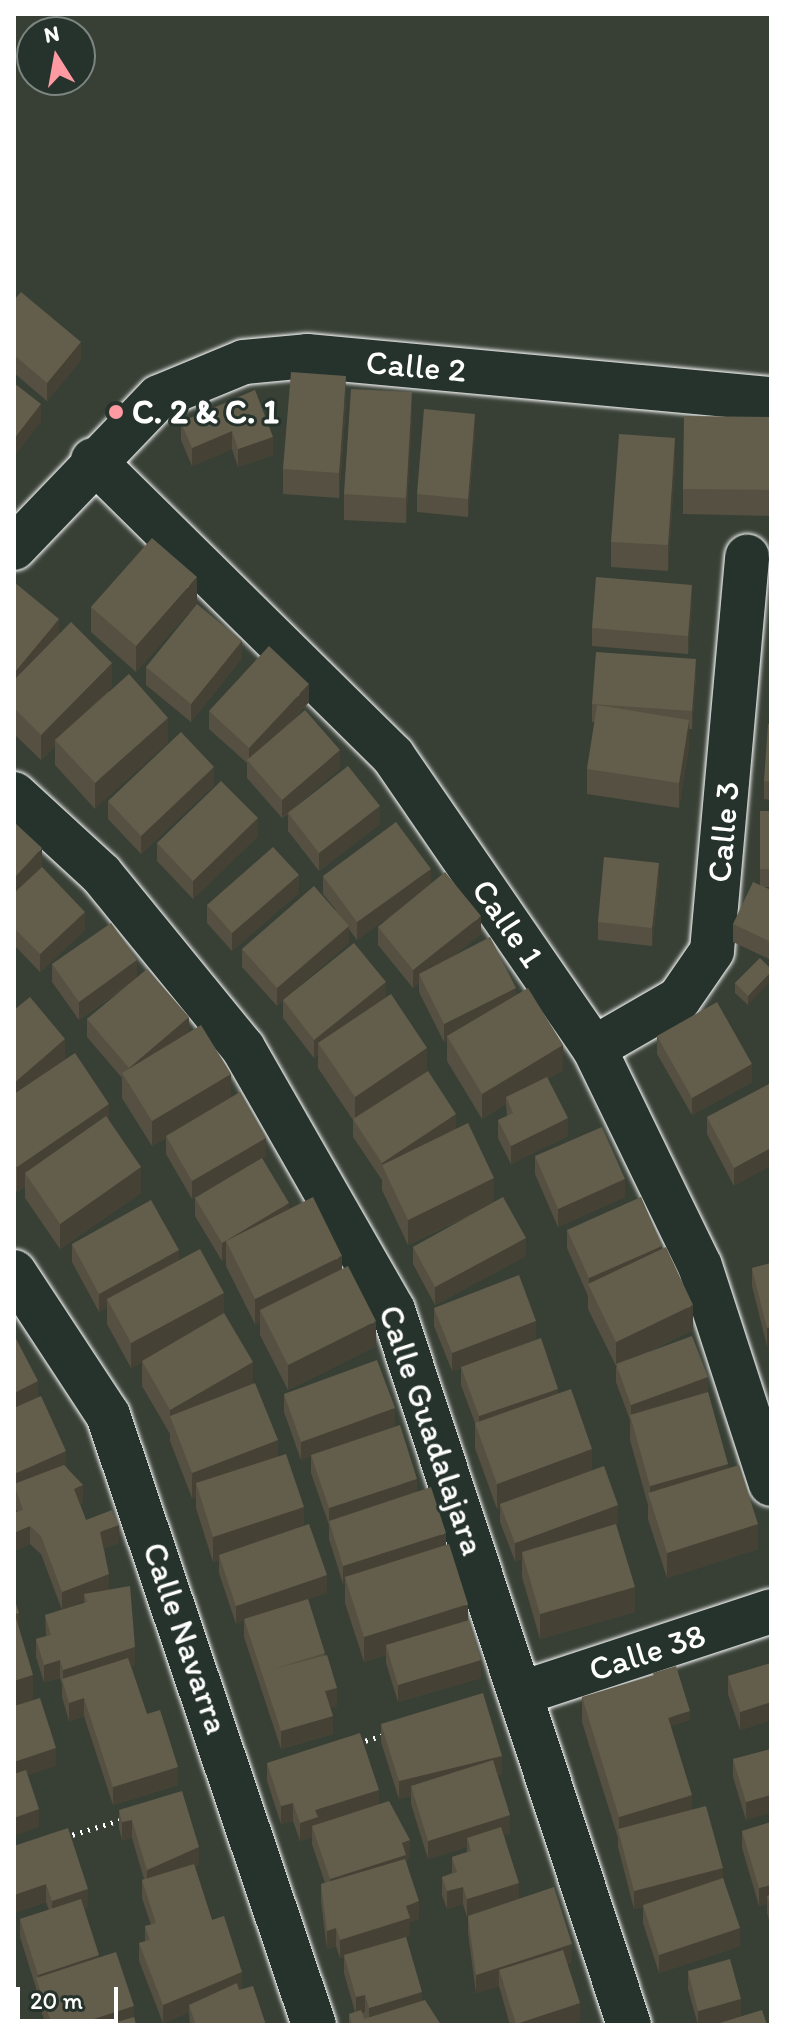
<!DOCTYPE html>
<style>
body{margin:0}
#map{position:relative;width:785px;height:2039px;overflow:hidden;background:#384036;font-family:Itim,sans-serif}
div>[style]{position:absolute}
[style*='--x']{left:calc(var(--x)*1px);top:calc(var(--y)*1px);width:calc(var(--w)*1px);rotate:calc(var(--a)*1deg)}
.path>*{height:5px;margin-top:-2.5px;transform-origin:0;background:repeating-linear-gradient(90deg,#fff 0 2px,transparent 0 8px)}
.roads{filter:drop-shadow(0 0 2px #fff) drop-shadow(0 0 2px #fff)}
.minor>*{height:44px;margin:-22px;padding:0 22px;transform-origin:22px;border-radius:22px;background:#26332d}
.wall>*{inset:0;background:#555041}
.shaded-wall>*{inset:0;background:#454135}
.building>*{inset:0;background:#635d4c}
.dots>*{width:22px;height:22px;translate:-50% -50%;box-sizing:border-box;border:4px solid #26332d;border-radius:50%}
span{translate:-50% -50%;white-space:nowrap;text-align:center;line-height:1.15;-webkit-text-stroke:6px #26332d;paint-order:stroke}
.street-label{font-size:34px;color:#fff}
.poi-label{font-size:34px;color:#fff;font-weight:700}
.left{translate:0 -50%;text-align:left}
.frame{position:absolute;inset:0;border:16px solid #fff;pointer-events:none}
.north{position:absolute;left:16px;top:16px;width:80px;height:80px;box-sizing:border-box;background:#26332d;border:2px solid #7d8581;border-radius:50%;rotate:349deg;font-size:22px;font-weight:700;line-height:32px;text-align:center;color:#fff}
.north::after{content:'';display:block;margin:auto;width:28px;height:36px;background:#ff9aa2;clip-path:polygon(50% 0,100% 100%,50% 72%,0 100%)}
.scale{position:absolute;left:16px;top:1987px;width:102px;height:36px;box-sizing:border-box;border:4px solid #fff;border-top:0;padding-left:10px;font-size:24px;line-height:28px;white-space:nowrap;color:#fff;-webkit-text-stroke:6px #26332d;paint-order:stroke}
</style>
<div id="map">
<div class="path">
<i style="--x:358;--y:1743;--w:30;--a:-17"></i>
<i style="--x:65;--y:1837;--w:62;--a:-17"></i>
</div>
<div class="roads">
<div class="minor">
<i style="--x:93;--y:460;--w:421;--a:44.6"></i>
<i style="--x:393;--y:756;--w:354;--a:55.5"></i>
<i style="--x:594;--y:1048;--w:242;--a:64.1"></i>
<i style="--x:700;--y:1266;--w:229;--a:72"></i>
<i style="--x:14;--y:548;--w:209;--a:-46.2"></i>
<i style="--x:159;--y:397;--w:92;--a:-22.4"></i>
<i style="--x:244;--y:362;--w:63;--a:-5.4"></i>
<i style="--x:307;--y:356;--w:466;--a:5.3"></i>
<i style="--x:14;--y:794;--w:118;--a:42.6"></i>
<i style="--x:101;--y:874;--w:225;--a:50.8"></i>
<i style="--x:243;--y:1048;--w:302;--a:60.2"></i>
<i style="--x:393;--y:1310;--w:753;--a:71.73"></i>
<i style="--x:594;--y:1048;--w:98;--a:-30"></i>
<i style="--x:679;--y:999;--w:58;--a:-55.5"></i>
<i style="--x:712;--y:951;--w:396;--a:-84.9"></i>
<i style="--x:14;--y:1272;--w:171;--a:56.7"></i>
<i style="--x:108;--y:1415;--w:644;--a:71.34"></i>
<i style="--x:522;--y:1693;--w:262;--a:-18.2"></i>
</div>
</div>
<div class="wall">
<i style="clip-path:polygon(14px 300px,81px 360px,47px 401px,14px 373px)"></i>
<i style="clip-path:polygon(255px 390px,273px 455px,238px 467px,232px 449px,192px 466px,181px 440px,181px 422px)"></i>
<i style="clip-path:polygon(346px 401px,339px 498px,283px 494px,283px 469px)"></i>
<i style="clip-path:polygon(412px 417px,406px 523px,344px 520px,344px 494px)"></i>
<i style="clip-path:polygon(771px 417px,771px 516px,683px 514px,683px 489px)"></i>
<i style="clip-path:polygon(475px 432px,468px 517px,417px 512px,417px 494px)"></i>
<i style="clip-path:polygon(675px 463px,668px 571px,611px 567px,611px 542px)"></i>
<i style="clip-path:polygon(14px 582px,59px 634px,112px 663px,95px 809px,55px 765px,55px 746px,41px 760px,14px 734px)"></i>
<i style="clip-path:polygon(197px 603px,136px 672px,91px 632px,91px 607px)"></i>
<i style="clip-path:polygon(692px 603px,688px 654px,592px 646px,592px 628px)"></i>
<i style="clip-path:polygon(771px 626px,771px 664px,769px 664px,769px 646px)"></i>
<i style="clip-path:polygon(242px 658px,191px 722px,146px 685px,146px 667px)"></i>
<i style="clip-path:polygon(696px 677px,692px 729px,689px 729px,689px 745px,679px 808px,587px 794px,587px 769px,595px 722px,592px 722px,592px 704px)"></i>
<i style="clip-path:polygon(309px 702px,288px 725px,340px 768px,294px 808px,380px 824px,319px 871px,288px 831px,288px 814px,282px 818px,247px 778px,247px 763px,209px 729px,209px 711px)"></i>
<i style="clip-path:polygon(771px 725px,771px 800px,764px 799px,764px 781px)"></i>
<i style="clip-path:polygon(214px 785px,141px 854px,108px 819px,108px 801px)"></i>
<i style="clip-path:polygon(760px 811px,771px 811px,771px 887px,764px 887px,771px 890px,771px 960px,733px 942px,733px 924px,760px 885px)"></i>
<i style="clip-path:polygon(14px 822px,42px 866px,33px 875px,85px 930px,40px 972px,14px 945px)"></i>
<i style="clip-path:polygon(258px 836px,193px 899px,157px 861px,157px 843px)"></i>
<i style="clip-path:polygon(323px 876px,431px 884px,481px 934px,452px 957px,516px 994px,563px 1070px,548px 1079px,568px 1136px,511px 1164px,498px 1138px,498px 1120px,507px 1116px,506px 1104px,482px 1119px,447px 1061px,447px 1041px,444px 1042px,419px 992px,419px 983px,413px 988px,378px 945px,378px 927px,400px 908px,357px 940px,349px 929px,349px 943px,295px 990px,386px 998px,427px 1071px,494px 1202px,526px 1256px,435px 1305px,413px 1264px,413px 1247px,481px 1210px,408px 1245px,382px 1190px,382px 1180px,353px 1137px,353px 1120px,318px 1068px,318px 1055px,314px 1058px,283px 1018px,283px 1001px,277px 1006px,242px 967px,242px 949px,336px 910px,323px 894px)"></i>
<i style="clip-path:polygon(659px 881px,652px 946px,598px 940px,598px 922px)"></i>
<i style="clip-path:polygon(299px 893px,232px 951px,207px 923px,207px 905px)"></i>
<i style="clip-path:polygon(760px 958px,748px 1005px,735px 993px,735px 983px)"></i>
<i style="clip-path:polygon(52px 964px,137px 977px,189px 1032px,231px 1098px,266px 1156px,262px 1158px,289px 1210px,342px 1269px,376px 1346px,288px 1390px,260px 1335px,260px 1322px,255px 1324px,226px 1266px,226px 1258px,222px 1261px,195px 1216px,195px 1198px,225px 1180px,192px 1199px,166px 1154px,166px 1138px,152px 1146px,122px 1098px,122px 1078px,87px 1037px,87px 1019px,127px 986px,79px 1020px,52px 982px)"></i>
<i style="clip-path:polygon(14px 1010px,65px 1059px,109px 1122px,141px 1193px,60px 1249px,25px 1198px,25px 1187px,17px 1192px,14px 1188px)"></i>
<i style="clip-path:polygon(657px 1036px,752px 1082px,692px 1115px,657px 1054px)"></i>
<i style="clip-path:polygon(771px 1083px,734px 1186px,707px 1134px,707px 1117px)"></i>
<i style="clip-path:polygon(535px 1156px,625px 1197px,558px 1227px,535px 1174px)"></i>
<i style="clip-path:polygon(567px 1230px,662px 1248px,693px 1330px,648px 1352px,708px 1392px,728px 1468px,758px 1549px,667px 1578px,648px 1519px,648px 1505px,630px 1440px,630px 1420px,616px 1382px,616px 1366px,588px 1309px,588px 1296px,567px 1248px)"></i>
<i style="clip-path:polygon(72px 1244px,179px 1260px,224px 1313px,253px 1384px,327px 1593px,308px 1599px,325px 1656px,337px 1706px,330px 1707px,333px 1734px,281px 1749px,244px 1637px,244px 1621px,236px 1624px,219px 1573px,219px 1560px,213px 1562px,196px 1508px,196px 1497px,192px 1498px,170px 1441px,170px 1434px,142px 1386px,142px 1362px,131px 1368px,107px 1324px,107px 1307px,99px 1312px,72px 1262px)"></i>
<i style="clip-path:polygon(771px 1263px,767px 1346px,752px 1286px,752px 1268px)"></i>
<i style="clip-path:polygon(434px 1308px,536px 1339px,495px 1355px,558px 1394px,592px 1470px,618px 1523px,605px 1528px,635px 1612px,540px 1639px,522px 1577px,522px 1559px,515px 1561px,500px 1522px,500px 1508px,497px 1509px,475px 1448px,475px 1423px,461px 1385px,461px 1368px,452px 1371px,434px 1326px)"></i>
<i style="clip-path:polygon(14px 1335px,66px 1466px,83px 1503px,80px 1504px,86px 1520px,119px 1543px,104px 1548px,109px 1590px,135px 1665px,131px 1666px,147px 1714px,178px 1785px,113px 1805px,84px 1716px,69px 1721px,62px 1697px,62px 1684px,60px 1678px,44px 1682px,36px 1657px,36px 1639px,46px 1636px,45px 1615px,84px 1603px,84px 1601px,62px 1610px,41px 1554px,30px 1544px,16px 1550px,14px 1544px,14px 1513px,17px 1512px,14px 1503px)"></i>
<i style="clip-path:polygon(284px 1394px,395px 1426px,338px 1446px,417px 1492px,446px 1545px,468px 1620px,481px 1678px,398px 1702px,386px 1663px,386px 1655px,364px 1662px,345px 1603px,345px 1583px,343px 1584px,329px 1539px,329px 1525px,311px 1473px,311px 1456px,301px 1460px,284px 1412px)"></i>
<i style="clip-path:polygon(771px 1663px,771px 1720px,740px 1730px,728px 1694px,728px 1676px)"></i>
<i style="clip-path:polygon(582px 1697px,690px 1720px,670px 1726px,692px 1809px,723px 1878px,740px 1946px,659px 1973px,643px 1923px,643px 1907px,634px 1909px,618px 1847px,618px 1838px,582px 1722px)"></i>
<i style="clip-path:polygon(381px 1724px,502px 1774px,497px 1775px,510px 1833px,504px 1835px,519px 1899px,572px 1962px,567px 1964px,580px 2021px,567px 2025px,510px 2025px,499px 1986px,476px 1993px,468px 1933px,468px 1916px,467px 1917px,463px 1904px,447px 1909px,442px 1895px,442px 1877px,452px 1873px,452px 1857px,467px 1852px,467px 1847px,428px 1859px,411px 1804px,411px 1796px,399px 1799px,381px 1742px)"></i>
<i style="clip-path:polygon(771px 1749px,746px 1820px,733px 1777px,733px 1759px)"></i>
<i style="clip-path:polygon(267px 1763px,379px 1805px,410px 1858px,406px 1860px,419px 1919px,410px 1922px,410px 1936px,406px 1937px,422px 2001px,441px 2025px,349px 2025px,349px 2014px,355px 2012px,344px 1973px,344px 1957px,340px 1958px,336px 1946px,327px 1949px,321px 1902px,321px 1884px,325px 1883px,312px 1844px,312px 1837px,300px 1841px,293px 1821px,281px 1824px,267px 1781px)"></i>
<i style="clip-path:polygon(119px 1810px,199px 1865px,195px 1867px,212px 1920px,242px 1989px,266px 2025px,190px 2025px,189px 2012px,163px 2023px,139px 1961px,139px 1943px,145px 1941px,145px 1926px,151px 1925px,142px 1898px,142px 1880px,144px 1879px,132px 1838px,122px 1840px,119px 1828px)"></i>
<i style="clip-path:polygon(771px 1822px,771px 1927px,767px 1913px,767px 1904px,759px 1906px,742px 1848px,742px 1831px)"></i>
<i style="clip-path:polygon(14px 1846px,88px 1907px,84px 1908px,99px 1958px,134px 2017px,136px 2025px,46px 2025px,36px 1996px,36px 1988px,20px 1937px,20px 1919px,49px 1910px,46px 1902px,14px 1913px)"></i>
<i style="clip-path:polygon(688px 1971px,741px 2016px,711px 2025px,698px 2025px,688px 1989px)"></i>
</div>
<div class="shaded-wall">
<i style="clip-path:polygon(81px 342px,81px 360px,47px 401px,47px 383px)"></i>
<i style="clip-path:polygon(346px 376px,346px 401px,339px 498px,339px 473px)"></i>
<i style="clip-path:polygon(412px 392px,412px 417px,406px 523px,406px 498px)"></i>
<i style="clip-path:polygon(41px 404px,41px 422px,14px 457px,14px 439px)"></i>
<i style="clip-path:polygon(475px 414px,475px 432px,468px 517px,468px 499px)"></i>
<i style="clip-path:polygon(232px 431px,232px 449px,192px 466px,192px 448px)"></i>
<i style="clip-path:polygon(273px 437px,273px 455px,238px 467px,238px 449px)"></i>
<i style="clip-path:polygon(675px 438px,675px 463px,668px 571px,668px 545px)"></i>
<i style="clip-path:polygon(197px 577px,197px 603px,136px 672px,136px 646px)"></i>
<i style="clip-path:polygon(692px 585px,692px 603px,688px 654px,688px 636px)"></i>
<i style="clip-path:polygon(59px 619px,59px 637px,14px 691px,14px 673px)"></i>
<i style="clip-path:polygon(242px 641px,242px 658px,191px 722px,191px 704px)"></i>
<i style="clip-path:polygon(696px 659px,696px 677px,692px 729px,692px 711px)"></i>
<i style="clip-path:polygon(112px 663px,112px 688px,55px 740px,55px 746px,41px 760px,41px 735px)"></i>
<i style="clip-path:polygon(309px 684px,309px 702px,251px 764px,249px 763px,249px 748px)"></i>
<i style="clip-path:polygon(168px 718px,168px 743px,95px 809px,95px 783px)"></i>
<i style="clip-path:polygon(689px 720px,689px 745px,679px 808px,679px 783px)"></i>
<i style="clip-path:polygon(340px 750px,340px 768px,282px 818px,282px 800px)"></i>
<i style="clip-path:polygon(214px 767px,214px 785px,141px 854px,141px 836px)"></i>
<i style="clip-path:polygon(380px 806px,380px 824px,319px 871px,319px 853px)"></i>
<i style="clip-path:polygon(258px 818px,258px 836px,193px 899px,193px 881px)"></i>
<i style="clip-path:polygon(42px 848px,42px 866px,14px 896px,14px 878px)"></i>
<i style="clip-path:polygon(659px 863px,659px 881px,652px 946px,652px 928px)"></i>
<i style="clip-path:polygon(431px 869px,431px 887px,357px 940px,357px 922px)"></i>
<i style="clip-path:polygon(299px 875px,299px 893px,232px 951px,232px 933px)"></i>
<i style="clip-path:polygon(85px 912px,85px 930px,40px 972px,40px 954px)"></i>
<i style="clip-path:polygon(481px 916px,481px 934px,423px 981px,419px 974px,419px 983px,413px 988px,413px 970px)"></i>
<i style="clip-path:polygon(349px 926px,349px 943px,277px 1006px,277px 988px)"></i>
<i style="clip-path:polygon(137px 960px,137px 978px,79px 1020px,79px 1002px)"></i>
<i style="clip-path:polygon(771px 972px,771px 981px,748px 1005px,748px 996px)"></i>
<i style="clip-path:polygon(386px 982px,386px 1000px,318px 1043px,318px 1055px,314px 1058px,314px 1040px)"></i>
<i style="clip-path:polygon(516px 988px,516px 1006px,447px 1036px,447px 1041px,444px 1042px,444px 1024px)"></i>
<i style="clip-path:polygon(189px 1017px,189px 1035px,129px 1086px,129px 1068px)"></i>
<i style="clip-path:polygon(65px 1039px,65px 1064px,14px 1108px,14px 1083px)"></i>
<i style="clip-path:polygon(563px 1045px,563px 1070px,509px 1103px,506px 1097px,506px 1104px,482px 1119px,482px 1094px)"></i>
<i style="clip-path:polygon(427px 1048px,427px 1073px,355px 1122px,355px 1097px)"></i>
<i style="clip-path:polygon(752px 1064px,752px 1082px,692px 1115px,692px 1098px)"></i>
<i style="clip-path:polygon(231px 1074px,231px 1099px,152px 1146px,152px 1121px)"></i>
<i style="clip-path:polygon(109px 1104px,109px 1129px,25px 1173px,25px 1187px,17px 1192px,17px 1167px)"></i>
<i style="clip-path:polygon(456px 1114px,456px 1132px,382px 1166px,382px 1163px)"></i>
<i style="clip-path:polygon(568px 1118px,568px 1136px,511px 1164px,511px 1146px)"></i>
<i style="clip-path:polygon(266px 1138px,266px 1156px,192px 1199px,192px 1181px)"></i>
<i style="clip-path:polygon(771px 1148px,771px 1166px,734px 1186px,734px 1168px)"></i>
<i style="clip-path:polygon(141px 1167px,141px 1193px,60px 1249px,60px 1224px)"></i>
<i style="clip-path:polygon(494px 1178px,494px 1203px,408px 1245px,408px 1220px)"></i>
<i style="clip-path:polygon(625px 1179px,625px 1197px,558px 1227px,558px 1209px)"></i>
<i style="clip-path:polygon(289px 1203px,289px 1221px,226px 1241px,226px 1258px,222px 1261px,222px 1243px)"></i>
<i style="clip-path:polygon(526px 1238px,526px 1256px,435px 1305px,435px 1287px)"></i>
<i style="clip-path:polygon(662px 1246px,662px 1263px,589px 1284px,589px 1278px)"></i>
<i style="clip-path:polygon(179px 1250px,179px 1268px,107px 1299px,107px 1307px,99px 1312px,99px 1294px)"></i>
<i style="clip-path:polygon(342px 1256px,342px 1281px,260px 1310px,260px 1322px,255px 1324px,255px 1299px)"></i>
<i style="clip-path:polygon(224px 1293px,224px 1318px,131px 1368px,131px 1343px)"></i>
<i style="clip-path:polygon(693px 1305px,693px 1330px,616px 1367px,616px 1342px)"></i>
<i style="clip-path:polygon(376px 1321px,376px 1346px,288px 1390px,288px 1365px)"></i>
<i style="clip-path:polygon(536px 1321px,536px 1339px,452px 1371px,452px 1353px)"></i>
<i style="clip-path:polygon(771px 1327px,771px 1345px,767px 1346px,767px 1328px)"></i>
<i style="clip-path:polygon(253px 1362px,253px 1387px,170px 1417px,170px 1410px)"></i>
<i style="clip-path:polygon(708px 1377px,708px 1395px,631px 1419px,631px 1405px)"></i>
<i style="clip-path:polygon(38px 1381px,38px 1399px,14px 1411px,14px 1393px)"></i>
<i style="clip-path:polygon(558px 1389px,558px 1407px,479px 1434px,479px 1416px)"></i>
<i style="clip-path:polygon(395px 1408px,395px 1426px,301px 1460px,301px 1442px)"></i>
<i style="clip-path:polygon(278px 1440px,278px 1465px,196px 1483px,196px 1497px,192px 1498px,192px 1473px)"></i>
<i style="clip-path:polygon(592px 1449px,592px 1475px,500px 1504px,500px 1508px,497px 1509px,497px 1484px)"></i>
<i style="clip-path:polygon(66px 1451px,66px 1469px,14px 1485px,14px 1474px)"></i>
<i style="clip-path:polygon(728px 1464px,728px 1489px,650px 1499px,650px 1486px)"></i>
<i style="clip-path:polygon(417px 1479px,417px 1497px,329px 1522px,329px 1508px)"></i>
<i style="clip-path:polygon(83px 1485px,83px 1503px,74px 1507px,74px 1489px)"></i>
<i style="clip-path:polygon(618px 1505px,618px 1523px,524px 1558px,522px 1552px,522px 1559px,515px 1561px,515px 1543px)"></i>
<i style="clip-path:polygon(304px 1507px,304px 1533px,219px 1555px,219px 1560px,213px 1562px,213px 1537px)"></i>
<i style="clip-path:polygon(758px 1524px,758px 1549px,667px 1578px,667px 1553px)"></i>
<i style="clip-path:polygon(119px 1525px,119px 1543px,100px 1550px,100px 1532px)"></i>
<i style="clip-path:polygon(30px 1526px,30px 1544px,16px 1550px,16px 1532px)"></i>
<i style="clip-path:polygon(446px 1533px,446px 1551px,345px 1577px,345px 1583px,343px 1584px,343px 1566px)"></i>
<i style="clip-path:polygon(109px 1574px,109px 1592px,84px 1594px,84px 1601px,62px 1610px,62px 1592px)"></i>
<i style="clip-path:polygon(327px 1575px,327px 1593px,236px 1624px,236px 1606px)"></i>
<i style="clip-path:polygon(635px 1587px,635px 1612px,540px 1639px,540px 1614px)"></i>
<i style="clip-path:polygon(468px 1604px,468px 1629px,386px 1645px,386px 1655px,364px 1662px,364px 1637px)"></i>
<i style="clip-path:polygon(19px 1613px,19px 1631px,14px 1633px,14px 1615px)"></i>
<i style="clip-path:polygon(135px 1647px,135px 1665px,65px 1687px,63px 1682px,63px 1670px)"></i>
<i style="clip-path:polygon(60px 1660px,60px 1678px,44px 1682px,44px 1665px)"></i>
<i style="clip-path:polygon(481px 1660px,481px 1678px,398px 1702px,398px 1685px)"></i>
<i style="clip-path:polygon(33px 1675px,33px 1700px,14px 1706px,14px 1681px)"></i>
<i style="clip-path:polygon(337px 1688px,337px 1706px,325px 1709px,325px 1691px)"></i>
<i style="clip-path:polygon(84px 1698px,84px 1716px,69px 1721px,69px 1703px)"></i>
<i style="clip-path:polygon(771px 1702px,771px 1720px,740px 1730px,740px 1712px)"></i>
<i style="clip-path:polygon(690px 1711px,690px 1720px,667px 1727px,667px 1718px)"></i>
<i style="clip-path:polygon(333px 1716px,333px 1734px,281px 1749px,281px 1731px)"></i>
<i style="clip-path:polygon(56px 1748px,56px 1766px,14px 1780px,14px 1762px)"></i>
<i style="clip-path:polygon(502px 1756px,502px 1774px,414px 1795px,411px 1786px,411px 1796px,399px 1799px,399px 1781px)"></i>
<i style="clip-path:polygon(178px 1767px,178px 1785px,113px 1805px,113px 1787px)"></i>
<i style="clip-path:polygon(379px 1790px,379px 1808px,312px 1826px,312px 1837px,300px 1841px,300px 1823px,315px 1810px)"></i>
<i style="clip-path:polygon(692px 1795px,692px 1820px,619px 1834px,619px 1817px)"></i>
<i style="clip-path:polygon(771px 1795px,771px 1813px,746px 1820px,746px 1802px)"></i>
<i style="clip-path:polygon(293px 1803px,293px 1821px,281px 1824px,281px 1806px)"></i>
<i style="clip-path:polygon(39px 1809px,39px 1827px,14px 1836px,14px 1818px)"></i>
<i style="clip-path:polygon(510px 1815px,510px 1833px,469px 1846px,467px 1838px,467px 1847px,428px 1859px,428px 1841px)"></i>
<i style="clip-path:polygon(132px 1820px,132px 1838px,122px 1840px,122px 1822px)"></i>
<i style="clip-path:polygon(410px 1840px,410px 1858px,330px 1897px,330px 1879px,402px 1843px)"></i>
<i style="clip-path:polygon(199px 1847px,199px 1865px,147px 1888px,147px 1870px)"></i>
<i style="clip-path:polygon(723px 1868px,723px 1886px,634px 1909px,634px 1891px)"></i>
<i style="clip-path:polygon(519px 1883px,519px 1901px,467px 1917px,467px 1899px)"></i>
<i style="clip-path:polygon(46px 1884px,46px 1902px,14px 1913px,14px 1895px)"></i>
<i style="clip-path:polygon(771px 1885px,771px 1903px,767px 1896px,767px 1904px,759px 1906px,759px 1888px)"></i>
<i style="clip-path:polygon(463px 1887px,463px 1904px,447px 1909px,447px 1891px)"></i>
<i style="clip-path:polygon(88px 1889px,88px 1907px,52px 1918px,52px 1901px)"></i>
<i style="clip-path:polygon(419px 1901px,419px 1919px,410px 1922px,410px 1936px,340px 1958px,340px 1940px,406px 1906px)"></i>
<i style="clip-path:polygon(336px 1928px,336px 1946px,327px 1949px,327px 1931px)"></i>
<i style="clip-path:polygon(740px 1928px,740px 1946px,659px 1973px,659px 1955px)"></i>
<i style="clip-path:polygon(572px 1944px,572px 1962px,503px 1984px,499px 1970px,499px 1986px,476px 1993px,476px 1975px)"></i>
<i style="clip-path:polygon(99px 1955px,99px 1973px,38px 1983px,38px 1975px)"></i>
<i style="clip-path:polygon(242px 1972px,242px 1989px,189px 2005px,189px 2012px,163px 2023px,163px 2005px)"></i>
<i style="clip-path:polygon(422px 1992px,422px 2010px,369px 2025px,369px 2008px)"></i>
<i style="clip-path:polygon(365px 1995px,365px 2012px,356px 2015px,356px 1997px)"></i>
<i style="clip-path:polygon(741px 1999px,741px 2017px,711px 2025px,698px 2025px,698px 2011px)"></i>
<i style="clip-path:polygon(580px 2003px,580px 2021px,567px 2025px,516px 2025px,516px 2024px)"></i>
<i style="clip-path:polygon(134px 2006px,134px 2024px,130px 2025px,75px 2025px)"></i>
</div>
<div class="building">
<i style="clip-path:polygon(21px 292px,81px 342px,47px 383px,14px 355px,14px 300px)"></i>
<i style="clip-path:polygon(291px 372px,346px 376px,339px 473px,283px 469px)"></i>
<i style="clip-path:polygon(14px 383px,41px 404px,14px 439px)"></i>
<i style="clip-path:polygon(351px 389px,412px 392px,406px 498px,344px 494px)"></i>
<i style="clip-path:polygon(255px 390px,273px 437px,238px 449px,232px 431px,192px 448px,181px 422px)"></i>
<i style="clip-path:polygon(424px 409px,475px 414px,468px 499px,417px 494px)"></i>
<i style="clip-path:polygon(684px 416px,771px 417px,771px 490px,683px 489px)"></i>
<i style="clip-path:polygon(619px 434px,675px 438px,668px 545px,611px 542px)"></i>
<i style="clip-path:polygon(152px 538px,197px 577px,136px 646px,91px 607px)"></i>
<i style="clip-path:polygon(596px 577px,692px 585px,688px 636px,592px 628px)"></i>
<i style="clip-path:polygon(14px 582px,59px 619px,14px 673px)"></i>
<i style="clip-path:polygon(197px 604px,242px 641px,191px 704px,146px 667px)"></i>
<i style="clip-path:polygon(71px 622px,112px 663px,41px 735px,14px 708px,14px 680px)"></i>
<i style="clip-path:polygon(771px 626px,771px 647px,769px 646px)"></i>
<i style="clip-path:polygon(269px 646px,309px 684px,249px 748px,209px 711px)"></i>
<i style="clip-path:polygon(596px 652px,696px 659px,692px 711px,592px 704px)"></i>
<i style="clip-path:polygon(129px 674px,168px 718px,95px 783px,55px 740px)"></i>
<i style="clip-path:polygon(597px 705px,689px 720px,679px 783px,587px 769px)"></i>
<i style="clip-path:polygon(305px 710px,340px 750px,282px 800px,247px 760px)"></i>
<i style="clip-path:polygon(768px 724px,771px 725px,771px 782px,764px 781px)"></i>
<i style="clip-path:polygon(181px 732px,214px 767px,141px 836px,108px 801px)"></i>
<i style="clip-path:polygon(348px 766px,380px 806px,319px 853px,288px 813px)"></i>
<i style="clip-path:polygon(221px 781px,258px 818px,193px 881px,157px 843px)"></i>
<i style="clip-path:polygon(760px 811px,771px 811px,771px 869px,760px 869px)"></i>
<i style="clip-path:polygon(14px 822px,42px 848px,14px 878px)"></i>
<i style="clip-path:polygon(396px 822px,431px 869px,357px 922px,323px 876px)"></i>
<i style="clip-path:polygon(273px 847px,299px 875px,232px 933px,207px 905px)"></i>
<i style="clip-path:polygon(604px 857px,659px 863px,652px 928px,598px 922px)"></i>
<i style="clip-path:polygon(42px 867px,85px 912px,40px 954px,14px 928px,14px 893px)"></i>
<i style="clip-path:polygon(445px 872px,481px 916px,413px 970px,378px 927px)"></i>
<i style="clip-path:polygon(753px 882px,771px 890px,771px 942px,733px 924px)"></i>
<i style="clip-path:polygon(314px 886px,349px 926px,277px 988px,242px 949px)"></i>
<i style="clip-path:polygon(111px 923px,137px 960px,79px 1002px,52px 964px)"></i>
<i style="clip-path:polygon(490px 937px,516px 988px,444px 1024px,419px 974px)"></i>
<i style="clip-path:polygon(354px 943px,386px 982px,314px 1040px,283px 1000px)"></i>
<i style="clip-path:polygon(760px 958px,771px 969px,771px 972px,748px 996px,735px 983px)"></i>
<i style="clip-path:polygon(147px 969px,189px 1017px,129px 1068px,87px 1019px)"></i>
<i style="clip-path:polygon(528px 988px,563px 1045px,482px 1094px,447px 1036px)"></i>
<i style="clip-path:polygon(391px 994px,427px 1048px,355px 1097px,318px 1043px)"></i>
<i style="clip-path:polygon(30px 997px,65px 1039px,14px 1083px,14px 1010px)"></i>
<i style="clip-path:polygon(717px 1002px,752px 1064px,692px 1098px,657px 1036px)"></i>
<i style="clip-path:polygon(201px 1025px,231px 1074px,152px 1121px,122px 1073px)"></i>
<i style="clip-path:polygon(75px 1053px,109px 1104px,17px 1167px,14px 1163px,14px 1094px)"></i>
<i style="clip-path:polygon(428px 1071px,456px 1114px,382px 1163px,353px 1119px)"></i>
<i style="clip-path:polygon(547px 1077px,568px 1118px,511px 1146px,498px 1120px,513px 1113px,506px 1097px)"></i>
<i style="clip-path:polygon(771px 1083px,771px 1148px,734px 1168px,707px 1117px)"></i>
<i style="clip-path:polygon(240px 1092px,266px 1138px,192px 1181px,166px 1136px)"></i>
<i style="clip-path:polygon(106px 1116px,141px 1167px,60px 1224px,25px 1173px)"></i>
<i style="clip-path:polygon(468px 1123px,494px 1178px,408px 1220px,382px 1165px)"></i>
<i style="clip-path:polygon(602px 1127px,625px 1179px,558px 1209px,535px 1156px)"></i>
<i style="clip-path:polygon(262px 1158px,289px 1203px,222px 1243px,195px 1198px)"></i>
<i style="clip-path:polygon(313px 1197px,342px 1256px,255px 1299px,226px 1241px)"></i>
<i style="clip-path:polygon(503px 1197px,526px 1238px,435px 1287px,413px 1247px)"></i>
<i style="clip-path:polygon(641px 1197px,662px 1246px,589px 1278px,567px 1230px)"></i>
<i style="clip-path:polygon(151px 1200px,179px 1250px,99px 1294px,72px 1244px)"></i>
<i style="clip-path:polygon(666px 1247px,693px 1305px,616px 1342px,588px 1284px)"></i>
<i style="clip-path:polygon(200px 1249px,224px 1293px,131px 1343px,107px 1299px)"></i>
<i style="clip-path:polygon(771px 1263px,771px 1327px,767px 1328px,752px 1268px)"></i>
<i style="clip-path:polygon(348px 1266px,376px 1321px,288px 1365px,260px 1310px)"></i>
<i style="clip-path:polygon(519px 1275px,536px 1321px,452px 1353px,434px 1308px)"></i>
<i style="clip-path:polygon(224px 1313px,253px 1362px,170px 1410px,142px 1361px)"></i>
<i style="clip-path:polygon(14px 1335px,38px 1381px,14px 1393px)"></i>
<i style="clip-path:polygon(692px 1336px,708px 1377px,631px 1405px,616px 1364px)"></i>
<i style="clip-path:polygon(541px 1338px,558px 1389px,479px 1416px,461px 1367px)"></i>
<i style="clip-path:polygon(377px 1360px,395px 1408px,301px 1442px,284px 1394px)"></i>
<i style="clip-path:polygon(255px 1383px,278px 1440px,192px 1473px,170px 1416px)"></i>
<i style="clip-path:polygon(571px 1389px,592px 1449px,497px 1484px,475px 1423px)"></i>
<i style="clip-path:polygon(708px 1392px,728px 1464px,650px 1486px,630px 1415px)"></i>
<i style="clip-path:polygon(41px 1396px,66px 1451px,14px 1474px,14px 1408px)"></i>
<i style="clip-path:polygon(400px 1425px,417px 1479px,329px 1508px,311px 1455px)"></i>
<i style="clip-path:polygon(286px 1454px,304px 1507px,213px 1537px,196px 1483px)"></i>
<i style="clip-path:polygon(64px 1465px,83px 1485px,74px 1489px,86px 1520px,112px 1510px,119px 1525px,100px 1532px,109px 1574px,62px 1592px,41px 1536px,30px 1526px,16px 1532px,14px 1526px,14px 1513px,23px 1510px,14px 1484px)"></i>
<i style="clip-path:polygon(739px 1465px,758px 1524px,667px 1553px,648px 1493px)"></i>
<i style="clip-path:polygon(604px 1466px,618px 1505px,515px 1543px,500px 1504px)"></i>
<i style="clip-path:polygon(431px 1487px,446px 1533px,343px 1566px,329px 1521px)"></i>
<i style="clip-path:polygon(309px 1524px,327px 1575px,236px 1606px,219px 1555px)"></i>
<i style="clip-path:polygon(616px 1524px,635px 1587px,540px 1614px,522px 1552px)"></i>
<i style="clip-path:polygon(449px 1544px,468px 1604px,364px 1637px,345px 1577px)"></i>
<i style="clip-path:polygon(130px 1586px,135px 1647px,63px 1670px,60px 1660px,44px 1665px,36px 1639px,51px 1635px,45px 1615px,87px 1602px,84px 1594px)"></i>
<i style="clip-path:polygon(14px 1598px,19px 1613px,14px 1615px)"></i>
<i style="clip-path:polygon(308px 1599px,325px 1653px,273px 1669px,327px 1655px,337px 1688px,325px 1691px,333px 1716px,281px 1731px,244px 1619px)"></i>
<i style="clip-path:polygon(14px 1618px,16px 1618px,33px 1675px,14px 1681px)"></i>
<i style="clip-path:polygon(469px 1620px,481px 1660px,398px 1685px,386px 1645px)"></i>
<i style="clip-path:polygon(128px 1658px,147px 1714px,160px 1710px,178px 1767px,113px 1787px,84px 1698px,69px 1703px,62px 1679px)"></i>
<i style="clip-path:polygon(771px 1663px,771px 1702px,740px 1712px,728px 1676px)"></i>
<i style="clip-path:polygon(676px 1666px,690px 1711px,668px 1718px,653px 1673px)"></i>
<i style="clip-path:polygon(655px 1675px,692px 1795px,619px 1817px,582px 1697px)"></i>
<i style="clip-path:polygon(483px 1693px,502px 1756px,399px 1781px,381px 1724px)"></i>
<i style="clip-path:polygon(40px 1698px,56px 1748px,14px 1762px,14px 1706px)"></i>
<i style="clip-path:polygon(360px 1733px,379px 1790px,315px 1810px,318px 1817px,300px 1823px,293px 1803px,281px 1806px,267px 1763px)"></i>
<i style="clip-path:polygon(771px 1749px,771px 1795px,746px 1802px,733px 1759px)"></i>
<i style="clip-path:polygon(493px 1760px,510px 1815px,428px 1841px,411px 1786px)"></i>
<i style="clip-path:polygon(26px 1770px,39px 1809px,14px 1818px,14px 1774px)"></i>
<i style="clip-path:polygon(182px 1791px,199px 1847px,147px 1870px,132px 1820px,122px 1822px,119px 1810px)"></i>
<i style="clip-path:polygon(389px 1801px,410px 1840px,402px 1843px,406px 1855px,330px 1879px,312px 1826px)"></i>
<i style="clip-path:polygon(706px 1806px,723px 1868px,634px 1891px,618px 1829px)"></i>
<i style="clip-path:polygon(771px 1822px,771px 1885px,759px 1888px,742px 1831px)"></i>
<i style="clip-path:polygon(501px 1827px,519px 1883px,467px 1899px,463px 1887px,447px 1891px,442px 1877px,457px 1872px,452px 1857px,471px 1851px,467px 1838px)"></i>
<i style="clip-path:polygon(68px 1828px,88px 1889px,52px 1901px,46px 1884px,14px 1895px,14px 1846px)"></i>
<i style="clip-path:polygon(405px 1859px,419px 1901px,406px 1906px,410px 1918px,340px 1940px,336px 1928px,327px 1931px,321px 1884px)"></i>
<i style="clip-path:polygon(194px 1864px,212px 1920px,224px 1916px,242px 1972px,163px 2005px,139px 1943px,150px 1940px,145px 1926px,156px 1923px,142px 1880px)"></i>
<i style="clip-path:polygon(723px 1878px,740px 1928px,659px 1955px,643px 1905px)"></i>
<i style="clip-path:polygon(554px 1887px,572px 1944px,476px 1975px,468px 1916px)"></i>
<i style="clip-path:polygon(771px 1894px,771px 1909px,767px 1896px)"></i>
<i style="clip-path:polygon(81px 1899px,99px 1955px,38px 1975px,20px 1919px)"></i>
<i style="clip-path:polygon(406px 1937px,422px 1992px,369px 2008px,365px 1995px,356px 1997px,344px 1955px)"></i>
<i style="clip-path:polygon(563px 1950px,580px 2003px,516px 2024px,499px 1970px)"></i>
<i style="clip-path:polygon(116px 1952px,134px 2006px,75px 2025px,52px 2025px,36px 1978px)"></i>
<i style="clip-path:polygon(730px 1959px,741px 1999px,698px 2011px,688px 1971px)"></i>
<i style="clip-path:polygon(237px 1983px,239px 1990px,253px 1986px,266px 2025px,196px 2025px,189px 2005px)"></i>
<i style="clip-path:polygon(425px 2000px,441px 2025px,352px 2025px,349px 2014px,361px 2010px,364px 2019px)"></i>
<i style="clip-path:polygon(762px 2010px,767px 2025px,713px 2025px)"></i>
<i style="clip-path:polygon(134px 2017px,136px 2025px,107px 2025px)"></i>
</div>
<div class="dots">
<i style="left:116px;top:412px;background:#ff9aa2"></i>
</div>
<div class="street-label">
<span style="left:416px;top:366px;rotate:5deg">Calle 2</span>
<span style="left:723px;top:832px;rotate:-85deg">Calle 3</span>
<span style="left:508px;top:923px;rotate:55deg">Calle 1</span>
<span style="left:432px;top:1430px;rotate:71deg">Calle Guadalajara</span>
<span style="left:186px;top:1638px;rotate:71deg">Calle Navarra</span>
<span style="left:647px;top:1652px;rotate:-18deg">Calle 38</span>
</div>
<div class="poi-label">
<span class="left" style="left:132px;top:412px">C. 2 &amp; C. 1</span>
</div>
<div class="frame"></div>
<div class="north">N</div>
<div class="scale">20 m</div>
</div>
